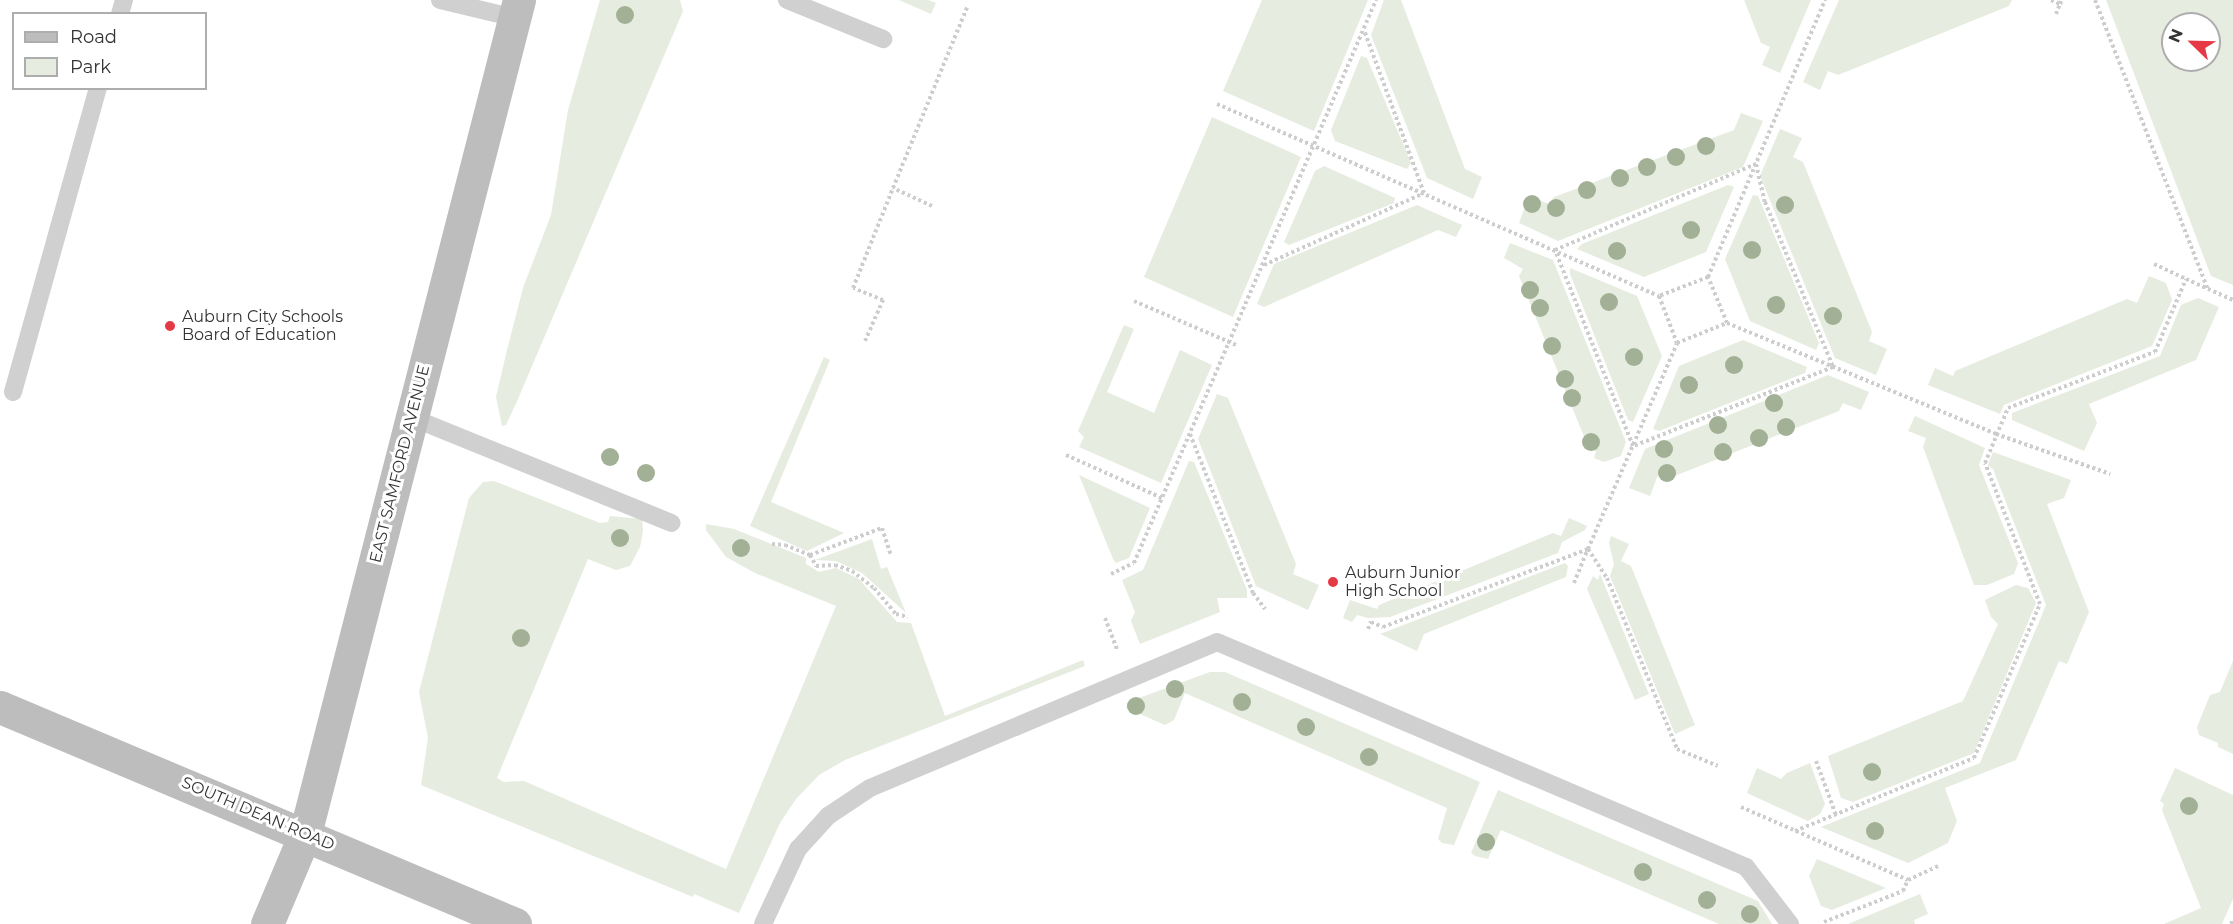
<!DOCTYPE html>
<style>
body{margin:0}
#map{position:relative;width:2233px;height:924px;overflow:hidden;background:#fff;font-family:Montserrat,sans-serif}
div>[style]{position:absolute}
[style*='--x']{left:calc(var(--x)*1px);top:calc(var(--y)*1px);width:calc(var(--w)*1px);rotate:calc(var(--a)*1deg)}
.green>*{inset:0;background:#e6ecdf}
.path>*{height:4px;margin-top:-2px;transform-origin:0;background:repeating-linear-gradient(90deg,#cdcdcd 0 3px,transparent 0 6px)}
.lane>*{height:18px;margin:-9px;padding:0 9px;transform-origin:9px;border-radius:9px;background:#d0d0d0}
.secondary>*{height:33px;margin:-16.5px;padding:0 16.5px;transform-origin:16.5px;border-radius:16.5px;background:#bdbdbd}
.trees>*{width:18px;height:18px;margin:-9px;border-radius:50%;background:#a2b095}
.dots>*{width:16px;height:16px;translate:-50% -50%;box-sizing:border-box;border:3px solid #fff;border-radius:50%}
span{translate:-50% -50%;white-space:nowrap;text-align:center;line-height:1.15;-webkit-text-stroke:6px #fff;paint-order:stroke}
.poi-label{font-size:16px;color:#333}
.left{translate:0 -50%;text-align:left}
.street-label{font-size:16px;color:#333}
.legend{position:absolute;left:12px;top:12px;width:195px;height:78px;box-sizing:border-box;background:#fff;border:2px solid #adadad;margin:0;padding:8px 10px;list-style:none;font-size:18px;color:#333}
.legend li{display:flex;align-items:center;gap:12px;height:30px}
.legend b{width:30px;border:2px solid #adadad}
.north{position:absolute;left:2161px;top:12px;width:60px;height:60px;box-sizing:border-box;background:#fff;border:2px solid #adadad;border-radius:50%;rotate:293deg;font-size:16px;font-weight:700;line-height:24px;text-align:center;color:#333}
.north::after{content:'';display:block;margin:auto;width:21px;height:27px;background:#e63946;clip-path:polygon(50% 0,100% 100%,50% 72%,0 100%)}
</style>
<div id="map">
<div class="green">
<i style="clip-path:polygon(600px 0,680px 0,683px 11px,518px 399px,506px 425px,502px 426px,496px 397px,507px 350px,523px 288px,551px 215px,568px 110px)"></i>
<i style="clip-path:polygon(899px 0,928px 0,936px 3px,931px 14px)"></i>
<i style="clip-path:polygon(1262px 0,1368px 0,1314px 131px,1223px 91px)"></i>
<i style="clip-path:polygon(1384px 0,1401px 0,1465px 169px,1482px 177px,1473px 199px,1427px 178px,1371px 35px)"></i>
<i style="clip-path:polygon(1744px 0,1811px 0,1780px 73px,1762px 65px,1770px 47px,1761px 43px)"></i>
<i style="clip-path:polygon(1839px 0,2012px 0,2009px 6px,1838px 75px,1828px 71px,1820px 90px,1803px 82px)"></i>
<i style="clip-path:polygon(evenodd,2106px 0,2233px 0,2233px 285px,2211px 276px,2106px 0,2173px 24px,2209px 24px,2209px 60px,2173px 60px,2173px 24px)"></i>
<i style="clip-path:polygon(1361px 56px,1367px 58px,1411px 163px,1407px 169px,1335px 141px,1331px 130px)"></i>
<i style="clip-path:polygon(1741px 113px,1763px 121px,1743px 167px,1558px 241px,1519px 223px,1529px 196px,1549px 204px,1554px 197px,1734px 130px)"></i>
<i style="clip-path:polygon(1212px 117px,1301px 157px,1233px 317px,1144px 277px)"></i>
<i style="clip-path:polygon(1780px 129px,1802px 138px,1793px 157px,1803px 162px,1872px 332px,1869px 341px,1887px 349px,1876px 375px,1835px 358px,1760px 176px)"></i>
<i style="clip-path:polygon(1324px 166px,1395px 198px,1394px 203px,1289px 245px,1284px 242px,1315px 171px)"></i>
<i style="clip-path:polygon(1728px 185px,1734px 187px,1706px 252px,1644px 277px,1577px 249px,1582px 244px)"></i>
<i style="clip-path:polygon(1753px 195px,1758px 196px,1819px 343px,1816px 350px,1750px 321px,1725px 259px)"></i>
<i style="clip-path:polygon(1417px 205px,1462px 225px,1456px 237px,1438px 230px,1264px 307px,1257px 304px,1274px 264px)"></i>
<i style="clip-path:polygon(1510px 243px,1553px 260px,1626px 442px,1621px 456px,1604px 462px,1594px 458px,1596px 451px,1589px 449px,1519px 276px,1523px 269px,1504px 258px)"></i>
<i style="clip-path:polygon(1570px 268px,1637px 296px,1662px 356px,1633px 422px,1628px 420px,1570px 274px)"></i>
<i style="clip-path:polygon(2149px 276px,2166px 283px,2172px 300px,2152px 346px,2004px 405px,2000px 414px,1928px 385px,1935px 368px,1953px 376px,1955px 371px,2127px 299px,2137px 303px)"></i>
<i style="clip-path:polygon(2198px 298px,2219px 307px,2196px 360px,2089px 404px,2097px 423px,2084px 451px,2012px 420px,2012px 413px,2160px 356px,2181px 305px)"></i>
<i style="clip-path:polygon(1124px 325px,1134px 329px,1107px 392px,1154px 413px,1180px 350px,1212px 365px,1161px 483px,1079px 447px,1084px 437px,1078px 431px)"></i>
<i style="clip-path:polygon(1743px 340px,1807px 367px,1805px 373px,1659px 431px,1653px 429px,1679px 366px)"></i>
<i style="clip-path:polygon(824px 357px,830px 360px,771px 502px,844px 533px,807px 551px,750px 526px)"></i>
<i style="clip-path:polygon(1828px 375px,1869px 392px,1861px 410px,1843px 403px,1839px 411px,1667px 479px,1658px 475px,1650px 496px,1629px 488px,1645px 449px)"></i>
<i style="clip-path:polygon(1217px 394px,1228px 398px,1296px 564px,1293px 574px,1319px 585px,1308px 610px,1256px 586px,1198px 439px)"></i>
<i style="clip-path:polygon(1915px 416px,1985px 448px,1979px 465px,2018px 563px,2014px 574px,1987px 585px,1974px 585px,1923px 447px,1926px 438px,1908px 431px)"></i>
<i style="clip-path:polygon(1993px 452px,2071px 480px,2064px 498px,2047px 504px,2089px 612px,2067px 664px,2059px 661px,2016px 760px,1945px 788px,1957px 821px,1948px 843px,1908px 863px,1821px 827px,1980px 763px,2046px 605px,1993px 469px,1988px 465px)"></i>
<i style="clip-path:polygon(1189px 461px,1194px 462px,1247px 590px,1247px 598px,1217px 598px,1220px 612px,1140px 644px,1131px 621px,1135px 612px,1122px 580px,1143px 570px)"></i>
<i style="clip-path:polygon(1079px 475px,1150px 508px,1129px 558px,1116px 563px,1113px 559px)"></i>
<i style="clip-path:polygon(494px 481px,600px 523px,608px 522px,610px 516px,642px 519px,643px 531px,640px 547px,630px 566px,616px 570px,588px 559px,497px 778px,504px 782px,524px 781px,726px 869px,836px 606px,755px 573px,726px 557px,706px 530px,706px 524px,734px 529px,806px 558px,806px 564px,819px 572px,836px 568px,859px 579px,897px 622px,911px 623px,945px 716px,1083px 660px,1085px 666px,845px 760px,819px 775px,796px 799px,780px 823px,739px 913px,694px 894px,693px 897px,421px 785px,428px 738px,419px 692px,469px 498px,483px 482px)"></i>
<i style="clip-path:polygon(1569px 518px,1587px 526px,1585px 530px,1562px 542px,1558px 553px,1390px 617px,1368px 618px,1357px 615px,1352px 622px,1343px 618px,1350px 600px,1377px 609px,1379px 605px,1553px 533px,1561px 536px)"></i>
<i style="clip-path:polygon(1611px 536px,1629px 544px,1621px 561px,1631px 566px,1695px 725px,1675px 734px,1610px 576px,1614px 564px,1609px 543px)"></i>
<i style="clip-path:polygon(872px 539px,881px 569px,887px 567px,906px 613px,862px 573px,836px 561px,815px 560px)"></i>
<i style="clip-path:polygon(1565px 563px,1568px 566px,1566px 577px,1424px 634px,1417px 651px,1380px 634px)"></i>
<i style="clip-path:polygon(1600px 574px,1649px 694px,1635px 700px,1587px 589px,1593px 576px,1598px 580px)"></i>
<i style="clip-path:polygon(2016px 585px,2028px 588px,2036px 603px,1974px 753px,1853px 802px,1841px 798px,1828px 756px,1963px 701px,1998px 624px,1991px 617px,1985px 600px)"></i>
<i style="clip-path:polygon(2233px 661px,2233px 754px,2218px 747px,2218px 743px,2199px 735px,2197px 727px,2210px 695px,2220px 692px)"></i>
<i style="clip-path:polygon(1210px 672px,1225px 672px,1480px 782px,1454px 845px,1442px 843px,1438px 839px,1447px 808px,1185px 693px,1174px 720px,1165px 725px,1126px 708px,1128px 702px)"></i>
<i style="clip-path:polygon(1810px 763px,1825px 804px,1820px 814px,1808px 821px,1747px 793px,1757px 768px,1781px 779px,1787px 773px)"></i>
<i style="clip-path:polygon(2175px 768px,2233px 795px,2233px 899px,2222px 924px,2164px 924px,2201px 908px,2162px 810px,2164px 804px,2160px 801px)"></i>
<i style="clip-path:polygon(1498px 790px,1758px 901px,1772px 924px,1719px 924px,1501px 830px,1488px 859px,1475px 856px,1471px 853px)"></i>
<i style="clip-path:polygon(1817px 859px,1886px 888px,1832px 910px,1821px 906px,1809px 876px)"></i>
<i style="clip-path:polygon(1920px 894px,1928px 914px,1914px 920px,1915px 924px,1848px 924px)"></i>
</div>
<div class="path">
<i style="--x:2051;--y:0;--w:10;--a:24"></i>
<i style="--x:2060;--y:4;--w:4;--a:-63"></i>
<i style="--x:2095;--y:0;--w:309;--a:68.7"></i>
<i style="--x:2056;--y:14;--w:11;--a:-68"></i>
<i style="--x:1217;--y:104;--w:482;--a:23.5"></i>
<i style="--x:1756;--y:164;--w:39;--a:77"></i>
<i style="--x:1765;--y:202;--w:178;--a:67.6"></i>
<i style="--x:1833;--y:367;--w:215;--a:158.4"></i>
<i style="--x:1633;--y:446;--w:211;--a:-111.7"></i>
<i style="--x:1555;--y:250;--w:219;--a:-23.2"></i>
<i style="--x:932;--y:206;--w:43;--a:-155.2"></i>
<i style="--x:893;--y:188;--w:195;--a:-67.7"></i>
<i style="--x:2154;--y:264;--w:35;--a:25"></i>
<i style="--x:1264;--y:265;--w:175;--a:-24.2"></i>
<i style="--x:1424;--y:193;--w:174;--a:-110.2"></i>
<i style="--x:1708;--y:277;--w:301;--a:-67.1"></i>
<i style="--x:1134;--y:301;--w:111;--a:23.3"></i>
<i style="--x:1727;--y:323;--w:291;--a:22.4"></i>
<i style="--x:1996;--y:434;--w:121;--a:19.3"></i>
<i style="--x:865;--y:341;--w:45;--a:-66.3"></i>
<i style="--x:883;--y:300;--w:32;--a:-158"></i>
<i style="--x:853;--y:288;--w:108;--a:-68.2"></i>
<i style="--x:1190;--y:434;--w:171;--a:68.4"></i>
<i style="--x:1253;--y:593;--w:20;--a:53"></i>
<i style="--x:1066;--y:455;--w:105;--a:24.1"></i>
<i style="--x:772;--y:544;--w:13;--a:4"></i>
<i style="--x:785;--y:545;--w:27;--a:22"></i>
<i style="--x:810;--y:555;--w:13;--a:61"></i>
<i style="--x:816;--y:566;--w:19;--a:-3"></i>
<i style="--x:835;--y:565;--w:18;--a:19"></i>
<i style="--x:852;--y:571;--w:28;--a:38"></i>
<i style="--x:874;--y:588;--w:34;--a:50"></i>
<i style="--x:896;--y:614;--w:12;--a:14"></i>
<i style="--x:810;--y:555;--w:77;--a:-20.6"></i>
<i style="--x:882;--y:528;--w:28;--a:72"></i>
<i style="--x:1111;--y:574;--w:25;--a:-26"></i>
<i style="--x:1134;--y:563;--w:613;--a:-66.74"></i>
<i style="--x:1574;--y:583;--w:37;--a:-68"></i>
<i style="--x:1588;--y:549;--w:35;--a:57"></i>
<i style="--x:1607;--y:578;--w:185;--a:67.7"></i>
<i style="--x:1677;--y:749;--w:44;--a:22.5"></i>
<i style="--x:1105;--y:618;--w:34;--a:69"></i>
<i style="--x:1368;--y:629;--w:8;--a:-67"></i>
<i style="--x:1371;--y:622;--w:13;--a:23"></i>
<i style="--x:1383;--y:627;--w:219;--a:-20.8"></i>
<i style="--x:1588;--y:549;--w:224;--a:-66.6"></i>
<i style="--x:1677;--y:343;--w:54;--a:-21.8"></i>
<i style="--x:1727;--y:323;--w:50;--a:-112.4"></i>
<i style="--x:1708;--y:277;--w:53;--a:158.8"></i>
<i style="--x:1659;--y:296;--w:50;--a:69"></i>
<i style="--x:1816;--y:761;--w:58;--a:69.7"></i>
<i style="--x:1741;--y:807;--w:182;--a:23.6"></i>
<i style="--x:1908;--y:880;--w:35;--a:-25"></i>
<i style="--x:1795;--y:831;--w:193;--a:-22.2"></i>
<i style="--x:1974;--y:758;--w:168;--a:-66.8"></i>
<i style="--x:2040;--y:604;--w:151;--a:-111.3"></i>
<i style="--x:1985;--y:463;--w:60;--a:-67.3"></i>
<i style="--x:2008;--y:408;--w:157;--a:-20.9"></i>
<i style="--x:2155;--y:352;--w:79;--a:-67"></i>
<i style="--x:2186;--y:279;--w:51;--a:24.1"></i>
<i style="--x:1824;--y:922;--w:85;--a:-21.4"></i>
<i style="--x:1903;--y:891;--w:12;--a:-66"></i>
<i style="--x:2231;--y:924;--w:5;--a:-68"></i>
</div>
<div class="lane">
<i style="--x:440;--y:0;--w:77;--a:13.5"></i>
<i style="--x:787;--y:0;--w:104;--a:22.1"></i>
<i style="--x:120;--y:14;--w:15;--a:-74"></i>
<i style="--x:13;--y:392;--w:316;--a:-74.4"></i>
<i style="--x:413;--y:418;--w:279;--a:22.1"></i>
<i style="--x:763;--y:924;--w:83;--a:-65"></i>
<i style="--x:798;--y:849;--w:45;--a:-47.7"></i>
<i style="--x:828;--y:816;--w:50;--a:-33.7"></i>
<i style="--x:870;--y:788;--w:376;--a:-22.8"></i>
<i style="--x:1217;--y:642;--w:575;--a:23.04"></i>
<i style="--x:1746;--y:867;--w:72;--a:52.3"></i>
</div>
<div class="secondary">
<i style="--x:0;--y:707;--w:559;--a:22.85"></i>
<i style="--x:267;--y:924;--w:98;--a:-67.1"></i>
<i style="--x:305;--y:834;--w:861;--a:-75.61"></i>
</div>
<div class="trees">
<i style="left:625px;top:15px"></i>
<i style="left:1706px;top:146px"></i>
<i style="left:1676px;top:157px"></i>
<i style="left:1647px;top:167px"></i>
<i style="left:1620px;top:178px"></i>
<i style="left:1587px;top:190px"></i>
<i style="left:1532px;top:204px"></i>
<i style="left:1785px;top:205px"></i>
<i style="left:1556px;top:208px"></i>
<i style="left:1691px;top:230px"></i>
<i style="left:1752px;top:250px"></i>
<i style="left:1617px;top:251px"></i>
<i style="left:1530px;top:290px"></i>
<i style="left:1609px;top:302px"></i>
<i style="left:1776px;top:305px"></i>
<i style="left:1540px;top:308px"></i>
<i style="left:1833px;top:316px"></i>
<i style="left:1552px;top:346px"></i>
<i style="left:1634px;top:357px"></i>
<i style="left:1734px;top:365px"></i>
<i style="left:1565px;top:379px"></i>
<i style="left:1689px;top:385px"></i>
<i style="left:1572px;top:398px"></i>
<i style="left:1774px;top:403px"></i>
<i style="left:1718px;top:425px"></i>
<i style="left:1786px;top:427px"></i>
<i style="left:1759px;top:438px"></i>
<i style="left:1591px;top:442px"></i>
<i style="left:1664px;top:449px"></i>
<i style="left:1723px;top:452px"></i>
<i style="left:610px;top:457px"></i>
<i style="left:646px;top:473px"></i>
<i style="left:1667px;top:473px"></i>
<i style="left:620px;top:538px"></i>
<i style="left:741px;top:548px"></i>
<i style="left:521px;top:638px"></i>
<i style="left:1175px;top:689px"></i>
<i style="left:1242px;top:702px"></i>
<i style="left:1136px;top:706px"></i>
<i style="left:1306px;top:727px"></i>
<i style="left:1369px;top:757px"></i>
<i style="left:1872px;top:772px"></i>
<i style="left:2189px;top:806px"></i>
<i style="left:1875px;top:831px"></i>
<i style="left:1486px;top:842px"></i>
<i style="left:1643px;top:872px"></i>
<i style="left:1707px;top:900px"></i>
<i style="left:1750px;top:914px"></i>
</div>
<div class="dots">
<i style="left:170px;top:326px;background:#e63946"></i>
<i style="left:1333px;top:582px;background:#e63946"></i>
</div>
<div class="poi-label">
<span class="left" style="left:182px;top:326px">Auburn City Schools<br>Board of Education</span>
<span class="left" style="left:1345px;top:582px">Auburn Junior<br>High School</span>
</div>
<div class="street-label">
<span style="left:400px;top:464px;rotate:-76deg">EAST SAMFORD AVENUE</span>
<span style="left:258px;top:814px;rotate:23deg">SOUTH DEAN ROAD</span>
</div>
<ul class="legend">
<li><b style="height:8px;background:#bdbdbd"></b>Road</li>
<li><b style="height:16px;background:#e6ecdf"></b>Park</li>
</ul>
<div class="north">N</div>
</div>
